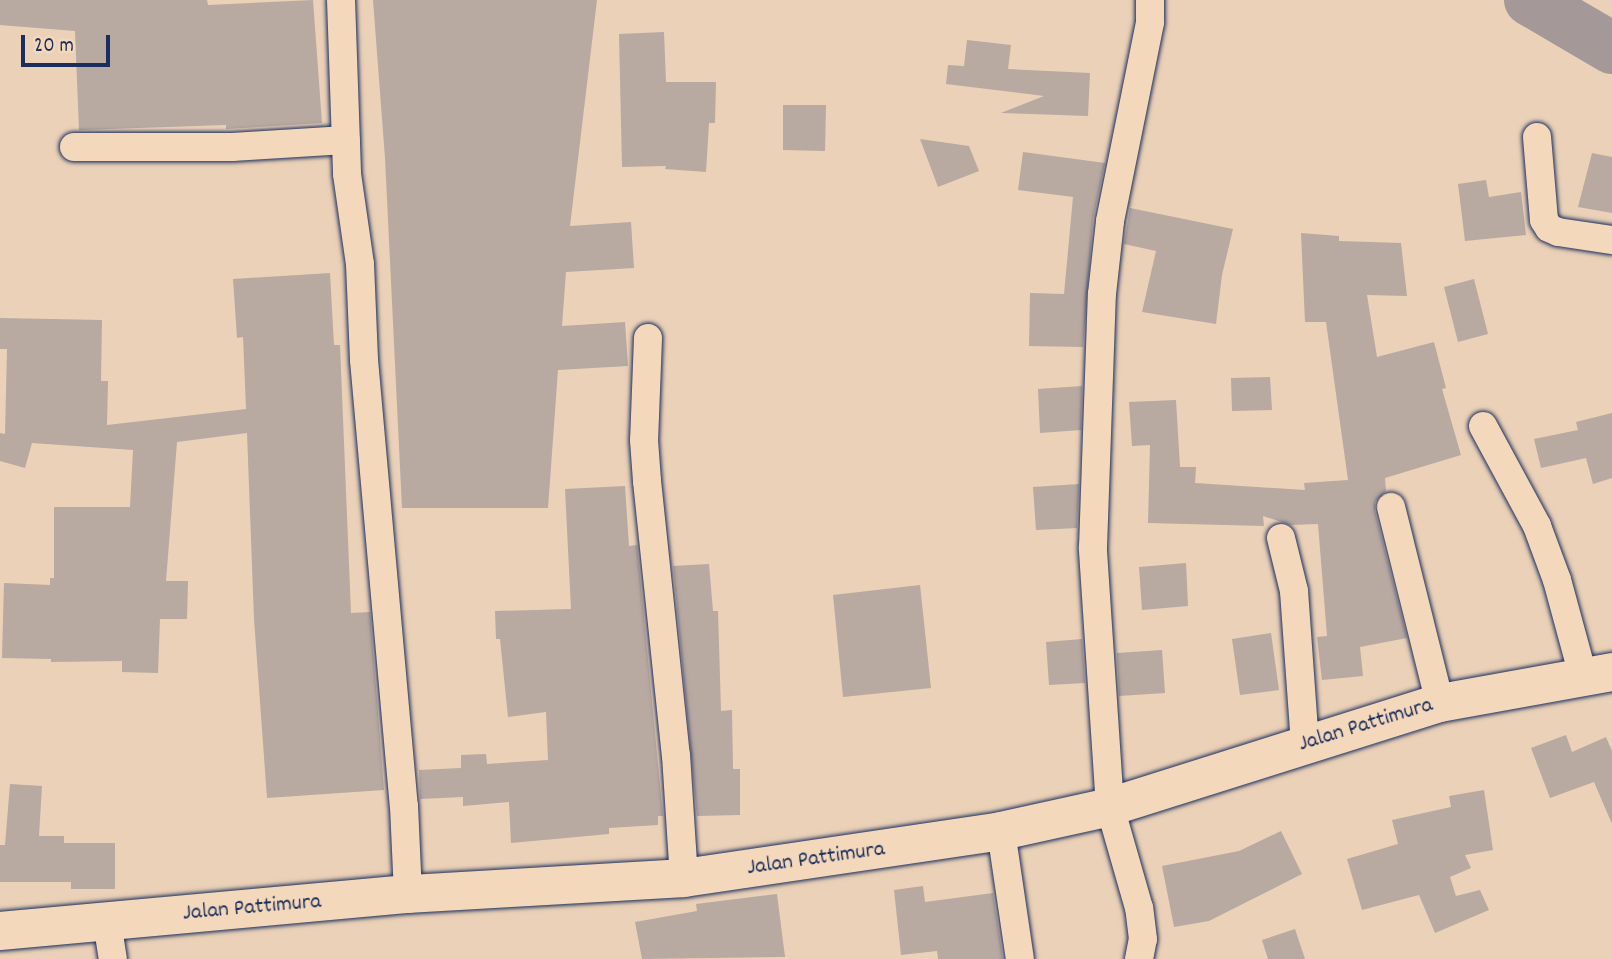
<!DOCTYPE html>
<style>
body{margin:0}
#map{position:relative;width:1612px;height:959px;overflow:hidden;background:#ebd1b7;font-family:Dekko,sans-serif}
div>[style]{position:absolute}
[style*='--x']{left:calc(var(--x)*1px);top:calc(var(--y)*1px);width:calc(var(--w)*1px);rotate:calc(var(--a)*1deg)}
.river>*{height:52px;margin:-26px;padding:0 26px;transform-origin:26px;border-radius:26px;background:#a49998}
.building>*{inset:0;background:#b8a9a1}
.roads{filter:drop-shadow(0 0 2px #1b2f5e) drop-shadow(0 0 2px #1b2f5e)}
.minor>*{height:28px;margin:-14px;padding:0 14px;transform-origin:14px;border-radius:14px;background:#f4d8bb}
.highway>*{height:38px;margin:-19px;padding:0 19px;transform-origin:19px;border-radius:19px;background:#f4d8bb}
span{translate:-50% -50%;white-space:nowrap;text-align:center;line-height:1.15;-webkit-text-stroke:6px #f4d8bb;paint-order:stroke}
.street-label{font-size:23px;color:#1b2f5e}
.scale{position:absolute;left:21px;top:35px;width:89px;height:32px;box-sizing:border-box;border:4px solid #1b2f5e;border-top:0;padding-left:9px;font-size:21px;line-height:24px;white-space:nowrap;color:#1b2f5e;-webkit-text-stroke:5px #f4d8bb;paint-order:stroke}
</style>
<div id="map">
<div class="river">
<i style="--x:1530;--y:0;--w:95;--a:30.3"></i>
</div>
<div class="building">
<i style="clip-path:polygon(0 0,207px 0,208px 5px,313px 0,322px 123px,226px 129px,226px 125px,79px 130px,75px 31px,0 25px)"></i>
<i style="clip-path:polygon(373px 0,597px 0,570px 226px,631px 222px,634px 268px,566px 272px,562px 326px,625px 322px,628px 366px,558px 370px,548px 508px,402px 508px,385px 158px)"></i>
<i style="clip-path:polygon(664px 32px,666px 82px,716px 82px,715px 123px,709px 123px,706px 172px,665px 169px,666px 166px,622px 167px,619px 34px)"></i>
<i style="clip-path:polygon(967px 40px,1011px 45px,1008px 69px,1090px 73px,1088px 116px,1001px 113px,1044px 96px,946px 84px,948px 65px,964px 66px)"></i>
<i style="clip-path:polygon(783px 105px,826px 105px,825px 151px,783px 150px)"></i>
<i style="clip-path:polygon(920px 139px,969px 146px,979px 171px,938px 187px)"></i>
<i style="clip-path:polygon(1023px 152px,1105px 163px,1093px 219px,1083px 347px,1029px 346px,1030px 293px,1064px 294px,1073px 197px,1018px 190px)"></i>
<i style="clip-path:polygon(1592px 153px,1612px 157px,1612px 213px,1578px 207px)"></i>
<i style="clip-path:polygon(1486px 180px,1489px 197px,1521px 192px,1526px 235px,1465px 241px,1458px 184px)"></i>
<i style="clip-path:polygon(1130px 208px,1233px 229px,1222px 275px,1216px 324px,1142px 312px,1156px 251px,1124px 244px)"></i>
<i style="clip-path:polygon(1301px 233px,1339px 236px,1339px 241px,1401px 243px,1407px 296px,1367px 295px,1377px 357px,1434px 342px,1446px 388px,1442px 389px,1461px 455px,1385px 478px,1386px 491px,1375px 502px,1375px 511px,1407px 638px,1360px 647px,1363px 676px,1322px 680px,1317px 637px,1327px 636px,1318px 524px,1291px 525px,1263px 516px,1264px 526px,1148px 523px,1150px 445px,1132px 446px,1129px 402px,1176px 400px,1180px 467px,1196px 467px,1195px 483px,1305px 490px,1304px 483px,1348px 480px,1326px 322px,1305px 322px)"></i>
<i style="clip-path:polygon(330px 273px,334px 345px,340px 345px,351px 613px,370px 612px,384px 790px,267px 798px,254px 619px,247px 433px,177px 442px,166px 581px,188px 581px,187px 619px,160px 619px,158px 673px,122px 672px,122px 661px,51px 662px,51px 659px,2px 658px,4px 583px,50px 585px,50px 578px,54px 578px,54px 507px,130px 507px,133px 450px,32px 443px,25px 468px,0 461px,0 433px,5px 434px,7px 349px,0 349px,0 318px,102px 320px,101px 381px,108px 381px,107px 425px,246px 409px,243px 337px,237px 338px,233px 279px)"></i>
<i style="clip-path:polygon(1474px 279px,1488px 334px,1458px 342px,1444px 287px)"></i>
<i style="clip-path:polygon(1270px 377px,1272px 410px,1232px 411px,1231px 378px)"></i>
<i style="clip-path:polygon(1082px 386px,1081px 430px,1040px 433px,1038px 389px)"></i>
<i style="clip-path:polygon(1612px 413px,1612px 478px,1593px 484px,1586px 458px,1541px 468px,1534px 439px,1578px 430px,1576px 422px)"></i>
<i style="clip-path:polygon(1079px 484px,1077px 528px,1036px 530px,1033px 487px)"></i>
<i style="clip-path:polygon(625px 486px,629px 546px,637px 545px,663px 816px,658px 816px,658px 825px,609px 828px,609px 834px,511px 843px,509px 802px,463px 806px,463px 797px,420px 799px,419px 770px,461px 768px,461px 755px,486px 754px,487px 764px,548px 760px,546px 712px,508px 717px,500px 639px,496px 639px,495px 611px,571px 609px,565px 489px)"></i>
<i style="clip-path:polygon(1186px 563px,1188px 606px,1142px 610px,1139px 567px)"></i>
<i style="clip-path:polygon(709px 564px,713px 611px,718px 611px,721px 711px,732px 710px,733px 769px,740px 769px,740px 815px,697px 816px,673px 566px)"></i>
<i style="clip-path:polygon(920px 585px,931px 688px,843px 697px,833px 595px)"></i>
<i style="clip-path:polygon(1271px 633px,1279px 690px,1240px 695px,1232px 639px)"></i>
<i style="clip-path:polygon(1082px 639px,1085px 683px,1049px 685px,1046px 642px)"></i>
<i style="clip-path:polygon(1162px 650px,1165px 693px,1119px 696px,1117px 653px)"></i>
<i style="clip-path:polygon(1566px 735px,1572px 752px,1606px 737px,1612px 751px,1612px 824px,1594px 782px,1550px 798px,1531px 748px)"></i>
<i style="clip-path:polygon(10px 784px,42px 786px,39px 836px,64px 836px,64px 843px,115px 843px,115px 889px,71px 889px,71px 882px,0 882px,0 845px,5px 845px)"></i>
<i style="clip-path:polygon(1484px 790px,1493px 850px,1465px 855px,1471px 868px,1450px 877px,1456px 896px,1480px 890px,1489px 910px,1435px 933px,1419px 895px,1362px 910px,1347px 859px,1398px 844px,1392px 820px,1451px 807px,1449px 796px)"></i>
<i style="clip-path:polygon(1281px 831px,1302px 874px,1209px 921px,1174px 927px,1162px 866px,1239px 851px)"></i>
<i style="clip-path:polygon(923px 886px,925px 902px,993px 893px,1003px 959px,938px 959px,937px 951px,901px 955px,894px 890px)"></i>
<i style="clip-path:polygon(777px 894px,785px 957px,642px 959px,635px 922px,697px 911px,696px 904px)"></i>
<i style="clip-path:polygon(1295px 929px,1305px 959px,1268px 959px,1262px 940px)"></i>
</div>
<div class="roads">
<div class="minor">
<i style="--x:341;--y:0;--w:174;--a:88"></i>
<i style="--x:347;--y:174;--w:91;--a:81.8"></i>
<i style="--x:360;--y:264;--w:96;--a:87.6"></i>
<i style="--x:364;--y:360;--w:448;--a:84.9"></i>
<i style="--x:404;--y:806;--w:88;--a:87.4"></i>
<i style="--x:1537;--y:137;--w:83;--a:85.2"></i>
<i style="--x:1544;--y:220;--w:9;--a:58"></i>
<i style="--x:1549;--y:228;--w:10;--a:24"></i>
<i style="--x:1558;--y:232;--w:55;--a:8.4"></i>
<i style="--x:74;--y:147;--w:158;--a:0"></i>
<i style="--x:232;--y:147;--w:114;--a:-3.5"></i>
<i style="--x:648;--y:338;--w:102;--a:92.2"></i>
<i style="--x:644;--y:440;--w:41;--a:85.8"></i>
<i style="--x:647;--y:481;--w:276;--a:84"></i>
<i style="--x:676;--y:755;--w:123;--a:86.3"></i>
<i style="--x:1483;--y:426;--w:114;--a:61.6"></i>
<i style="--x:1537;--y:526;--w:58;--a:69.7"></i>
<i style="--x:1557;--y:580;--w:99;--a:74.8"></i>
<i style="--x:1391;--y:507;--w:202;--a:76"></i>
<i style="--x:1281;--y:538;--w:55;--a:76.2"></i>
<i style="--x:1294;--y:591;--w:154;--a:85.9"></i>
<i style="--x:1001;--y:831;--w:129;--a:81.6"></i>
<i style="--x:107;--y:922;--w:37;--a:81"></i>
<i style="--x:1139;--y:959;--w:20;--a:-79"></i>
<i style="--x:1143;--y:939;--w:31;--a:-97"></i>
<i style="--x:1139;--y:908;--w:105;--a:-106"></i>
<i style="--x:1110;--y:807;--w:260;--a:-93.8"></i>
<i style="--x:1093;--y:548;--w:254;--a:-88"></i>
<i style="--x:1102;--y:294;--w:73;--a:-83.7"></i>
<i style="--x:1110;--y:221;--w:203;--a:-78.6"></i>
<i style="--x:1150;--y:22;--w:22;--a:-90"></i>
</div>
<div class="highway">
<i style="--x:0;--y:931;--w:410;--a:-5.2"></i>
<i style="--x:408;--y:894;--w:276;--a:-3.3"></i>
<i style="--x:684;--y:878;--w:320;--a:-8.4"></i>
<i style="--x:1001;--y:831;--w:112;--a:-12.4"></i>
<i style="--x:1110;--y:807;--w:346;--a:-17.5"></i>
<i style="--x:1440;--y:703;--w:175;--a:-10.2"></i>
</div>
</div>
<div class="street-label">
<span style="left:1366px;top:726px;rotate:-17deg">Jalan Pattimura</span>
<span style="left:816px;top:860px;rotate:-8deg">Jalan Pattimura</span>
<span style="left:252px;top:909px;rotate:-5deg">Jalan Pattimura</span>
</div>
<div class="scale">20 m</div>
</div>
